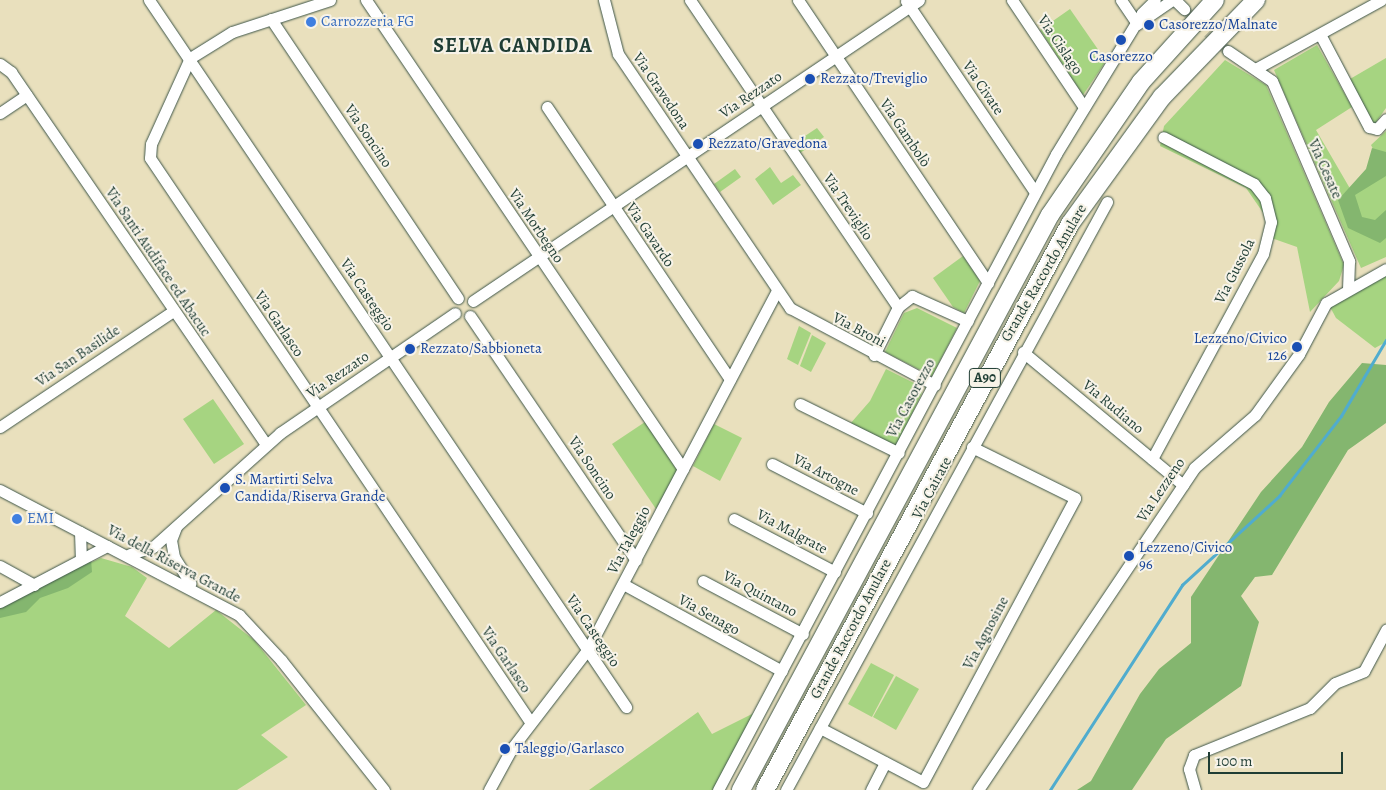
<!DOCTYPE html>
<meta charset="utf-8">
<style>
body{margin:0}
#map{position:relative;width:1386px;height:790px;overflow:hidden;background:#e9e0bd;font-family:Alegreya,serif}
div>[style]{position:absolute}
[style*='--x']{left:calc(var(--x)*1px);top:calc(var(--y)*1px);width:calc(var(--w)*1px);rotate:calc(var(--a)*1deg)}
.green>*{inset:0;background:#a6d481}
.forest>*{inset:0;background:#84b66f}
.stream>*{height:2.5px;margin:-1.25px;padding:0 1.25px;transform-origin:1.25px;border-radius:1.25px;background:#50acce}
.minor-tunnel>*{height:11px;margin-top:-5.5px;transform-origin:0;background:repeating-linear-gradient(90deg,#c1bfa2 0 11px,transparent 0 16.5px)}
.roads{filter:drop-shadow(0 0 1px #3d5549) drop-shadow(0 0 1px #3d5549)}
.minor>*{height:11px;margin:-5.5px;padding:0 5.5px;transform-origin:5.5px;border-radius:5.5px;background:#fff}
.highway>*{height:18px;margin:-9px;padding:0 9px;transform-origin:9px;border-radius:9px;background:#fff}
.dots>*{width:14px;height:14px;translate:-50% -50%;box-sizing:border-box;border:2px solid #f7f3e8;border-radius:50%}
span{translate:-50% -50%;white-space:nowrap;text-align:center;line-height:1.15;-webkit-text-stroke:4px #f7f3e8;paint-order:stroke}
.shield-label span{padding:1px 4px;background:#f7f3e8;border:1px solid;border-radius:4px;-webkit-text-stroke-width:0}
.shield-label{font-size:14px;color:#1f3d34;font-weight:700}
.shop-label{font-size:15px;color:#366cbe}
.left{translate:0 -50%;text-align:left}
.transit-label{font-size:15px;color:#164399}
.right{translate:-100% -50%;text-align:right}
.street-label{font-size:15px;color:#1f3d34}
.district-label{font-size:20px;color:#1f3d34;font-weight:700;letter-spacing:1px}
.scale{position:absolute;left:1208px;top:752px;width:135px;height:22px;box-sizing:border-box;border:2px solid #1f3d34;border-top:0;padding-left:6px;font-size:15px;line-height:18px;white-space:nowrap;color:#1f3d34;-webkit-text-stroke:4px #f7f3e8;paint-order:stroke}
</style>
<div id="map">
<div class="green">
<i style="clip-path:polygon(1070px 9px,1106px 61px,1083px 95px,1040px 30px)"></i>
<i style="clip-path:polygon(1317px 45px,1352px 107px,1316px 130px,1352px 192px,1385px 172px,1371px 145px,1386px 131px,1386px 257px,1361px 268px,1274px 70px)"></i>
<i style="clip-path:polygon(1386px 58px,1386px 108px,1374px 125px,1350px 79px)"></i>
<i style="clip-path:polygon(1225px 60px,1266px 85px,1344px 265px,1339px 281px,1310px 312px,1297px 247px,1266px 236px,1266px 217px,1246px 188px,1160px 146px,1164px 126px)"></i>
<i style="clip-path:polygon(817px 128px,824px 137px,800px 153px,793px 144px)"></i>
<i style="clip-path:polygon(770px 167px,781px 183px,793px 175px,801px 185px,773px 205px,755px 179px)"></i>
<i style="clip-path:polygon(735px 169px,741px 177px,720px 192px,714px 184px)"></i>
<i style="clip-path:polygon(963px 256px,980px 281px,964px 313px,953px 307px,933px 278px)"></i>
<i style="clip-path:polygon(1386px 271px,1386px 342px,1375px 348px,1336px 318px,1329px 305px)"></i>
<i style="clip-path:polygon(917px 308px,957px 328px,932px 376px,885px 352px,904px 313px)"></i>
<i style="clip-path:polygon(799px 326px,811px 333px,798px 365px,787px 359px)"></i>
<i style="clip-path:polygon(812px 335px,826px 343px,811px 372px,800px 366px)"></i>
<i style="clip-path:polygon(886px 369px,918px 385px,922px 393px,896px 447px,850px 424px,870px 401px)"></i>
<i style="clip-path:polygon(213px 399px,244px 444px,214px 464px,183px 419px)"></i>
<i style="clip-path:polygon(645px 422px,677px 470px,656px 509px,612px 444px)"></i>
<i style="clip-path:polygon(714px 424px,742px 438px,720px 481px,693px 466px)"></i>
<i style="clip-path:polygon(101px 558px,132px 567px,147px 578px,125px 616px,169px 648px,216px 610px,254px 640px,306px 705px,261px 735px,288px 757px,237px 790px,0 790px,0 602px)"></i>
<i style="clip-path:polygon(871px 663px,894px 675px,872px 717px,848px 704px)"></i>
<i style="clip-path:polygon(896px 676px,919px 689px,896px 730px,873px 717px)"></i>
<i style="clip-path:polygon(698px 712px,712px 734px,756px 712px,713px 790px,589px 790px)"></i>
</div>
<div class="forest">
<i style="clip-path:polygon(1372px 148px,1386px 152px,1386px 176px,1355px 195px,1362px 217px,1375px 220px,1386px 210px,1386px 238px,1380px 243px,1348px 228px,1338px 200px,1366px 169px)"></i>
<i style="clip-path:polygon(1362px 363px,1386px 365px,1386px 423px,1348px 450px,1272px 575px,1255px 577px,1241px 596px,1259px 622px,1241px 686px,1166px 739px,1132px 790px,1077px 790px,1091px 781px,1140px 694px,1159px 669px,1191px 643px,1191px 597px,1261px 492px,1302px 447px,1329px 402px)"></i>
<i style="clip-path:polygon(91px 559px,92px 572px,68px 588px,40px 598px,26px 612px,0 618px,0 602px)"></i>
</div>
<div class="stream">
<i style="--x:1050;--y:790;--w:244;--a:-57.2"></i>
<i style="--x:1182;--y:585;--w:132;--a:-42.5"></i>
<i style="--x:1279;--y:496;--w:101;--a:-52.2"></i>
<i style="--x:1341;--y:416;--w:88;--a:-59.4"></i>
</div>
<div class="minor-tunnel">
<i style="--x:1184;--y:9;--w:61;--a:43.7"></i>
</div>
<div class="roads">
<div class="minor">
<i style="--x:149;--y:0;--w:853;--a:55.99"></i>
<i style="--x:330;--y:0;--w:103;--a:161.9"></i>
<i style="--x:232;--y:32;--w:49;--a:148.2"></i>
<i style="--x:190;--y:58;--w:94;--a:114.4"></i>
<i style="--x:151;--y:144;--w:14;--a:94"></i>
<i style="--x:150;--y:158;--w:681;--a:56.01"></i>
<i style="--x:366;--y:0;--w:566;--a:55.94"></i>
<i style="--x:604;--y:0;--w:56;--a:75.5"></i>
<i style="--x:618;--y:54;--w:307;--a:55.9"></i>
<i style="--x:790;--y:308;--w:164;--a:28"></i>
<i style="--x:690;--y:0;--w:371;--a:55.9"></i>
<i style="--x:798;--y:0;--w:341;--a:56.1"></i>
<i style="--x:1012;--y:0;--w:129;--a:56.1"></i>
<i style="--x:1121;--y:0;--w:29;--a:56"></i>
<i style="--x:1175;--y:0;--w:13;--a:45"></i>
<i style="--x:906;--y:1;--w:230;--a:56"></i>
<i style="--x:271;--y:19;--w:336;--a:56.2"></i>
<i style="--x:1137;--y:24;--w:42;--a:-34.4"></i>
<i style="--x:1321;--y:36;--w:103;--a:62.2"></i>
<i style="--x:1369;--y:127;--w:8;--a:14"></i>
<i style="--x:1377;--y:129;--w:13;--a:-48"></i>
<i style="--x:1228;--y:51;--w:53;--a:34.3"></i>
<i style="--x:1272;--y:81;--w:196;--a:66.8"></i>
<i style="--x:1349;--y:261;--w:27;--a:92"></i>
<i style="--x:0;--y:64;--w:14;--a:36"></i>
<i style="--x:11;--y:72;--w:451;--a:55.6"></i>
<i style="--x:1257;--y:68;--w:141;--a:-28.7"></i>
<i style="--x:547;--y:107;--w:328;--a:56.1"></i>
<i style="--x:0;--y:113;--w:32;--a:-34"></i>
<i style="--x:473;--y:301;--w:538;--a:-34.01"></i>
<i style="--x:470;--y:316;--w:295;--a:55.8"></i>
<i style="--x:1023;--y:352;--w:208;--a:39.7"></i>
<i style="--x:874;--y:355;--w:54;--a:-63.4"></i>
<i style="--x:898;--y:307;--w:18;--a:-38"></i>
<i style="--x:912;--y:296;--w:61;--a:24.1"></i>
<i style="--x:800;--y:404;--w:110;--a:26.3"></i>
<i style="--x:0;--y:427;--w:208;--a:-33.8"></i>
<i style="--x:1152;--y:459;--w:233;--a:-61.6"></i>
<i style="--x:1263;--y:254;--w:33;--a:-76"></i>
<i style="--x:1271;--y:222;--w:25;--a:-104"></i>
<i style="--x:1265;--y:198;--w:18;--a:-128"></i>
<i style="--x:1254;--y:184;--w:102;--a:-152.7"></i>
<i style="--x:772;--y:464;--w:107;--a:27.3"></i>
<i style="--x:0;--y:490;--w:270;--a:27.6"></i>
<i style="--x:239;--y:615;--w:62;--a:47"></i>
<i style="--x:281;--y:660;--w:166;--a:51.6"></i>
<i style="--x:734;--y:519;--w:114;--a:27.7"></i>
<i style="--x:176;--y:527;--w:14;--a:111"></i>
<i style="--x:171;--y:540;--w:17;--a:80"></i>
<i style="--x:174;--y:557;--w:31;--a:58"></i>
<i style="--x:80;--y:532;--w:26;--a:88"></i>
<i style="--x:130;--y:554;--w:24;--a:-17"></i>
<i style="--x:153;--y:547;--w:171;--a:-41.9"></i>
<i style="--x:280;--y:433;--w:212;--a:-34.4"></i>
<i style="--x:0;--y:566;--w:39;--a:29"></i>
<i style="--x:703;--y:581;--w:113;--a:27.9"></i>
<i style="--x:623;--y:584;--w:181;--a:28.7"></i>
<i style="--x:0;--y:602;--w:121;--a:-27.6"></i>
<i style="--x:820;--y:728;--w:116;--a:27.7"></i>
<i style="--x:923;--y:782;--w:322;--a:-61.8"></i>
<i style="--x:1075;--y:498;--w:115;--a:-153.7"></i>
<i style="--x:489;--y:790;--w:48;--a:-61.3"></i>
<i style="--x:512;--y:748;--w:125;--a:-52.5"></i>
<i style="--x:588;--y:649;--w:405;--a:-62.2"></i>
<i style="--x:718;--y:790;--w:720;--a:-62.01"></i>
<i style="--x:1056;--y:154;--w:165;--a:-58.6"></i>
<i style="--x:1142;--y:13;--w:18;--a:-45"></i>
<i style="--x:786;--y:790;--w:670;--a:-61.37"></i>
<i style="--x:871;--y:790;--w:31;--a:-63"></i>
<i style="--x:978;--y:790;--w:388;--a:-56.1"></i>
<i style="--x:1194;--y:468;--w:81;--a:-41"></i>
<i style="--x:1255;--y:415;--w:75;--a:-54.2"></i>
<i style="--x:1299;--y:354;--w:58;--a:-62.1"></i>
<i style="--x:1326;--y:303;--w:69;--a:-29.5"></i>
<i style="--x:1195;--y:790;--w:22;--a:-106"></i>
<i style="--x:1189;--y:769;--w:15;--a:-70"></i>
<i style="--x:1194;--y:755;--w:125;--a:-22.1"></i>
<i style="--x:1310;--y:708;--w:35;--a:-45"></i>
<i style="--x:1335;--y:683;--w:31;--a:-22"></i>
<i style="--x:1364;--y:671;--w:47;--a:-61.8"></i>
</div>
<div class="highway">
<i style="--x:741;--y:790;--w:653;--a:-61.75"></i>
<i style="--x:1050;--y:215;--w:161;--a:-55.6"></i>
<i style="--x:1141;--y:82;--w:110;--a:-47.9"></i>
<i style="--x:765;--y:790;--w:643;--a:-61.68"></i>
<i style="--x:1070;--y:224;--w:157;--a:-54.1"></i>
<i style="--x:1162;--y:97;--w:135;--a:-45.9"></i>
</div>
</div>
<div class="dots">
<i style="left:311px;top:22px;background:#3f7fe0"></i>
<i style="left:1149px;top:25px;background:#1a4fb4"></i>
<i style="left:1121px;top:40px;background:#1a4fb4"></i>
<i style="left:810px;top:79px;background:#1a4fb4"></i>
<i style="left:698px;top:144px;background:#1a4fb4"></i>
<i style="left:1297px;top:347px;background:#1a4fb4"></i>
<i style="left:410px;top:349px;background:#1a4fb4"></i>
<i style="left:225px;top:488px;background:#1a4fb4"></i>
<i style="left:17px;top:519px;background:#3f7fe0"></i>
<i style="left:1129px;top:556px;background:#1a4fb4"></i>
<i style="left:505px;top:749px;background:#1a4fb4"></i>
</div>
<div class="shield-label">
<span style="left:985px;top:378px">A90</span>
</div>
<div class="shop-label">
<span class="left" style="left:321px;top:22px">Carrozzeria FG</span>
<span class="left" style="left:27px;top:519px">EMI</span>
</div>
<div class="transit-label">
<span class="left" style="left:1159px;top:25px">Casorezzo/Malnate</span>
<span style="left:1121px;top:57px">Casorezzo</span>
<span class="left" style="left:820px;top:79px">Rezzato/Treviglio</span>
<span class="left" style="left:708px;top:144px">Rezzato/Gravedona</span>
<span class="right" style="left:1287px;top:347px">Lezzeno/Civico<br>126</span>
<span class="left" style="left:420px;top:349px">Rezzato/Sabbioneta</span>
<span class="left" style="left:235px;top:488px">S. Martirti Selva<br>Candida/Riserva Grande</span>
<span class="left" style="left:1139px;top:556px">Lezzeno/Civico<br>96</span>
<span class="left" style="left:515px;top:749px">Taleggio/Garlasco</span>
</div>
<div class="street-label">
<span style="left:1060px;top:45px;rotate:56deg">Via Cislago</span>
<span style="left:983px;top:88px;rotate:56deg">Via Civate</span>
<span style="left:661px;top:91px;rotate:56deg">Via Gravedona</span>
<span style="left:751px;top:95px;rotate:-34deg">Via Rezzato</span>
<span style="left:905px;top:133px;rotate:56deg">Via Gambolò</span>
<span style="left:368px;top:136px;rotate:56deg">Via Soncino</span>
<span style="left:1325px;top:169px;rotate:66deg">Via Cesate</span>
<span style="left:848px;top:207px;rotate:56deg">Via Treviglio</span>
<span style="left:536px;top:226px;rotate:56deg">Via Morbegno</span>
<span style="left:650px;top:235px;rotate:56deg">Via Gavardo</span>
<span style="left:158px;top:262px;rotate:56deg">Via Santi Audiface ed Abacuc</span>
<span style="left:1235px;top:271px;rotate:-63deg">Via Gussola</span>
<span style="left:1044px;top:273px;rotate:-60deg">Grande Raccordo Anulare</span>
<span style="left:367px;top:295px;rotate:56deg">Via Casteggio</span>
<span style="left:279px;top:324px;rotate:56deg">Via Garlasco</span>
<span style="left:859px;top:330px;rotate:28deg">Via Broni</span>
<span style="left:78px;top:356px;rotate:-34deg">Via San Basilide</span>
<span style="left:338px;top:375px;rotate:-34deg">Via Rezzato</span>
<span style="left:911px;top:398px;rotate:-62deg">Via Casorezzo</span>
<span style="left:1113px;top:407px;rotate:40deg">Via Rudiano</span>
<span style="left:592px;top:468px;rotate:56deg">Via Soncino</span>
<span style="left:826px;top:475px;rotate:28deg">Via Artogne</span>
<span style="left:932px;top:488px;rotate:-62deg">Via Cairate</span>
<span style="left:1161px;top:490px;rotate:-56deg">Via Lezzeno</span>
<span style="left:792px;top:532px;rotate:28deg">Via Malgrate</span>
<span style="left:629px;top:540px;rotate:-62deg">Via Taleggio</span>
<span style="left:174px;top:564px;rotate:28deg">Via della Riserva Grande</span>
<span style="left:760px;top:594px;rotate:28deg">Via Quintano</span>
<span style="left:709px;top:615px;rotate:29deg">Via Senago</span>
<span style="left:851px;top:629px;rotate:-62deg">Grande Raccordo Anulare</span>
<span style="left:593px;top:631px;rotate:56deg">Via Casteggio</span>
<span style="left:986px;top:633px;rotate:-62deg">Via Agnosine</span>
<span style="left:506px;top:660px;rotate:56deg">Via Garlasco</span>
</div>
<div class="district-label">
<span style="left:513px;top:45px">SELVA CANDIDA</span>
</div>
<div class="scale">100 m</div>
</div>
